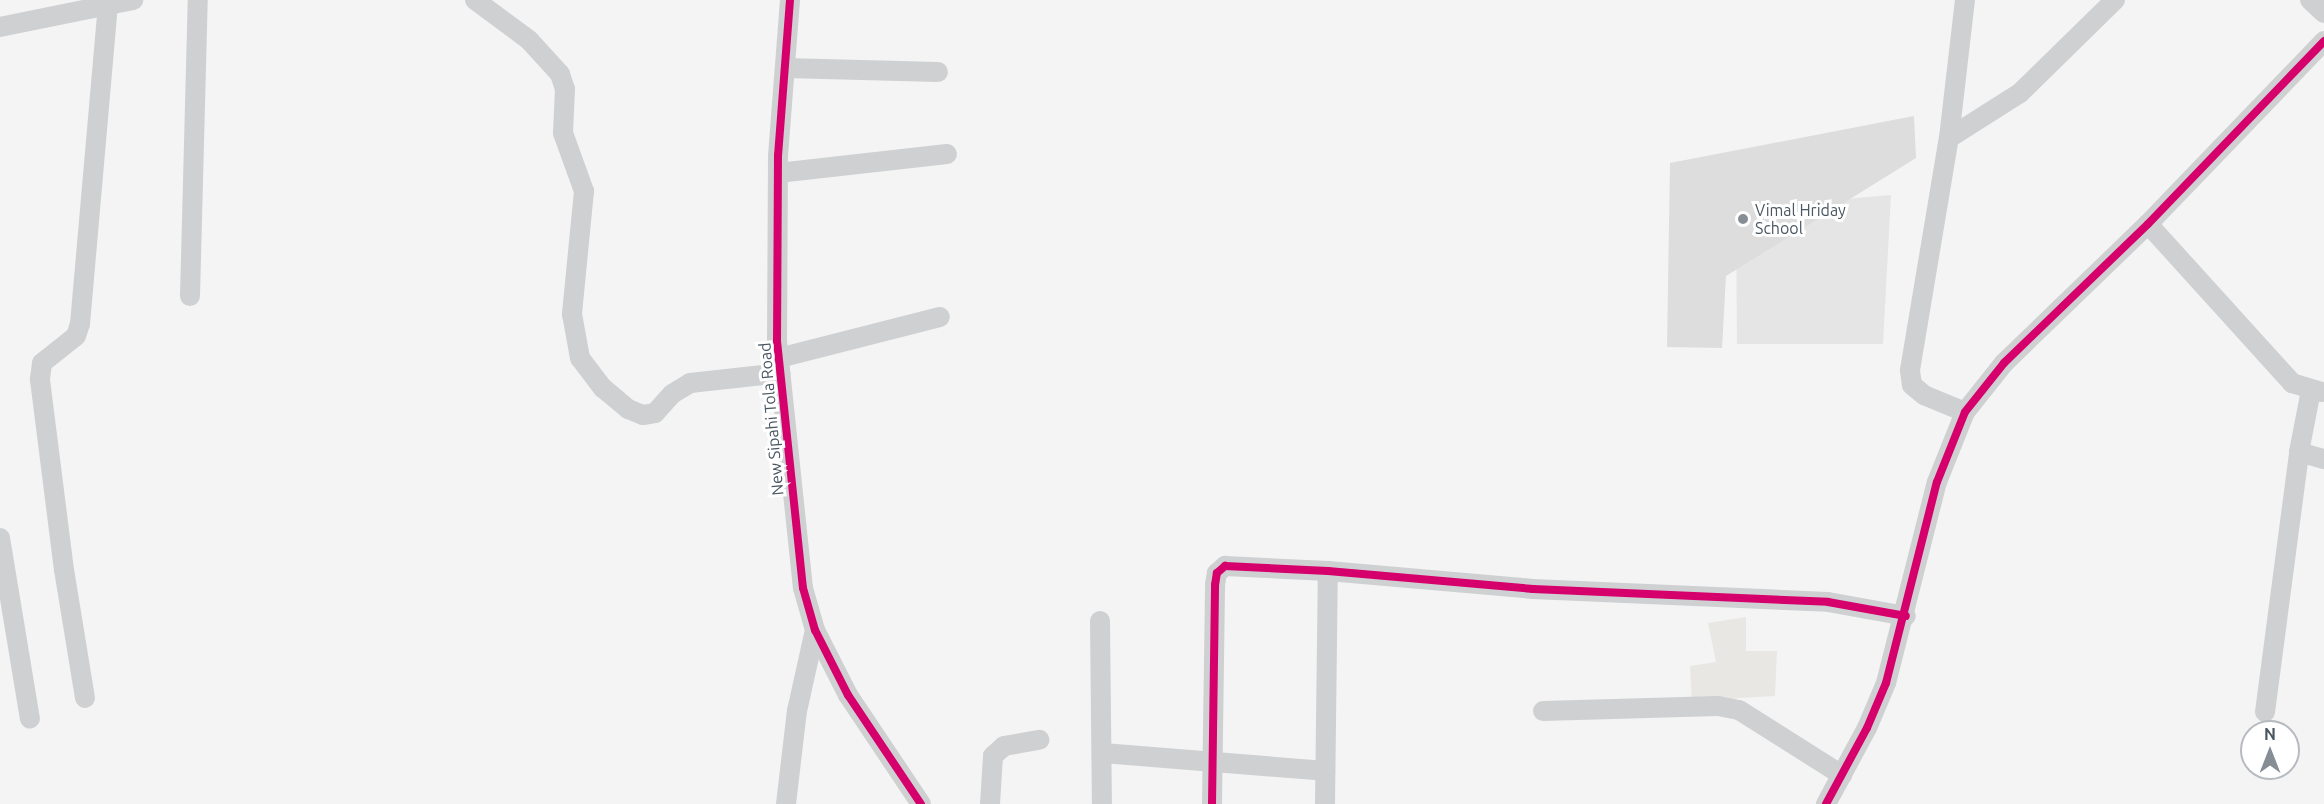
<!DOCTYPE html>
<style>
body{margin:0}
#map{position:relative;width:2324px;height:804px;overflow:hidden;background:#f4f4f4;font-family:Ubuntu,sans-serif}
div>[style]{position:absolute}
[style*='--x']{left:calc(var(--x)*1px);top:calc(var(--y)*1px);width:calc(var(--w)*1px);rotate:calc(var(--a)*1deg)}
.commercial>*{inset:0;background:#e8e7e3}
.education>*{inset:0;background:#e6e5e6}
.building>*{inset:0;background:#ddddde}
.minor>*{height:20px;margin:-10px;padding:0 10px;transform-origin:10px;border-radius:10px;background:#ced0d2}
.cycleway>*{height:8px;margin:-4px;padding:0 4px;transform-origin:4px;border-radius:4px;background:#d6006c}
.dots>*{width:16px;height:16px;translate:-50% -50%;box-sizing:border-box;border:3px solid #fff;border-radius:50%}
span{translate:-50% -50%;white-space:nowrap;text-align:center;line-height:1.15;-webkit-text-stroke:6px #fff;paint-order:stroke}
.poi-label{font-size:16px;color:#4a5661}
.left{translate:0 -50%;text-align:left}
.street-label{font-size:16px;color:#4a5661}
.north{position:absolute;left:2240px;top:720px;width:60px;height:60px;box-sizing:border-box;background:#fff;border:2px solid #b7bbc0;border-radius:50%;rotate:0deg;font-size:16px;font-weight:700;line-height:24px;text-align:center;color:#4a5661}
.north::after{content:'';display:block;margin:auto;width:21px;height:27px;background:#868d94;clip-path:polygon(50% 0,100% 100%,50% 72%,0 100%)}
</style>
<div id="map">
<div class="commercial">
<i style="clip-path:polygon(1746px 617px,1746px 651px,1777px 651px,1775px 696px,1739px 698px,1692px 707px,1690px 666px,1716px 662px,1708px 623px)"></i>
</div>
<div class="education">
<i style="clip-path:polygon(1891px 195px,1883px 344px,1737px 344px,1736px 208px)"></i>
</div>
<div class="building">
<i style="clip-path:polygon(1914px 116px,1916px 158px,1726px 276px,1722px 348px,1667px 347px,1670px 163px)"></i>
</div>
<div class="minor">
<i style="--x:475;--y:0;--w:67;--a:36.5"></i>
<i style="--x:529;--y:40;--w:46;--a:47.6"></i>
<i style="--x:560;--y:74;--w:16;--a:72"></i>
<i style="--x:565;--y:89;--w:44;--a:92.6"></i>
<i style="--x:563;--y:133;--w:62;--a:70.1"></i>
<i style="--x:584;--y:191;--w:124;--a:95.6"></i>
<i style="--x:572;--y:314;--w:45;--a:79.7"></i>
<i style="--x:580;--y:358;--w:38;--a:53"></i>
<i style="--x:603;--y:388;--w:33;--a:40"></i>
<i style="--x:628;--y:409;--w:16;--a:22"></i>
<i style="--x:643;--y:415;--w:12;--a:-9"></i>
<i style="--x:655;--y:413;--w:25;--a:-48"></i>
<i style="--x:672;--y:394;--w:21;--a:-31"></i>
<i style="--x:690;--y:383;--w:91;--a:-6.3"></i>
<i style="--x:790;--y:0;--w:155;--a:94.4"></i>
<i style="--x:778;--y:155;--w:186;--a:90.3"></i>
<i style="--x:777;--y:341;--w:248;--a:84"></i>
<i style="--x:803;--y:588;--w:44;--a:74.1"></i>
<i style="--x:815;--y:630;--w:73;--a:63.1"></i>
<i style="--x:848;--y:695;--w:131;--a:56.2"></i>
<i style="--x:2310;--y:0;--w:19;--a:43"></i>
<i style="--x:0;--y:27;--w:136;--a:-11.5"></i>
<i style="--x:785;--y:68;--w:153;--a:1.5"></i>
<i style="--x:1949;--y:138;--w:84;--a:-32.4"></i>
<i style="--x:2020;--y:93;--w:133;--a:-44.4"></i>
<i style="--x:778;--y:173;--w:170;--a:-6.4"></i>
<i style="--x:2148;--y:224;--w:215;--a:47.8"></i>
<i style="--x:2292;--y:383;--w:31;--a:17"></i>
<i style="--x:190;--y:296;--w:296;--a:-88.5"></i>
<i style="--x:779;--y:358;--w:166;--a:-14.3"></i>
<i style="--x:1965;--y:412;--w:44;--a:-157.5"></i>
<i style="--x:1924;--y:395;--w:16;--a:-140"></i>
<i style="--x:1912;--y:385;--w:15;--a:-98"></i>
<i style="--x:1910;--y:370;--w:235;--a:-80.5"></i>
<i style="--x:1949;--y:138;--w:139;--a:-83.4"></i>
<i style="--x:2299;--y:452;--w:26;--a:16"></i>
<i style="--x:0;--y:538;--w:183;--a:80.6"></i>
<i style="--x:1100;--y:621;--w:183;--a:89.4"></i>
<i style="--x:85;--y:698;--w:130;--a:-99.3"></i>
<i style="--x:64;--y:570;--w:193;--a:-97.2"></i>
<i style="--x:40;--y:379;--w:16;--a:-83"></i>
<i style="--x:42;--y:363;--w:43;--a:-38.5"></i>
<i style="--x:76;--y:336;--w:13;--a:-72"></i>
<i style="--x:80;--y:324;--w:319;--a:-85"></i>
<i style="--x:1543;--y:711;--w:175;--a:-1.6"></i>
<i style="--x:1718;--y:706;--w:21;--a:11"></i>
<i style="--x:1739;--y:710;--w:122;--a:32.3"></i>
<i style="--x:2265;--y:712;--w:262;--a:-82.5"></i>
<i style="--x:2299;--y:452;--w:63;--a:-79"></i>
<i style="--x:1103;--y:753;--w:223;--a:4.6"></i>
<i style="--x:786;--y:804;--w:94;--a:-83.3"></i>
<i style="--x:797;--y:711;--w:83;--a:-77.5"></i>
<i style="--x:990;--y:804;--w:48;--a:-86.4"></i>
<i style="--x:993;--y:756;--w:15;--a:-42"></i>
<i style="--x:1004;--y:746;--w:36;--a:-10"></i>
<i style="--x:1212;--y:804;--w:219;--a:-89.2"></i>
<i style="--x:1215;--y:585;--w:12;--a:-81"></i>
<i style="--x:1217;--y:573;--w:11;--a:-41"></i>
<i style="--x:1225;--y:566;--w:103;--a:2.8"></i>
<i style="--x:1328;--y:571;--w:206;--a:5"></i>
<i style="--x:1533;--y:589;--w:295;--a:2.5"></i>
<i style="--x:1828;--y:602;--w:79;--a:10.2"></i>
<i style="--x:1325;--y:804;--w:233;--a:-89.3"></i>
<i style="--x:1826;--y:804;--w:86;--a:-61.7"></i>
<i style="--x:1867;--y:728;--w:49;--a:-67.1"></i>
<i style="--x:1886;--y:683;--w:207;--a:-75.8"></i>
<i style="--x:1937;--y:482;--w:75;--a:-68.2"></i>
<i style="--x:1965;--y:412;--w:63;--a:-51.5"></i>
<i style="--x:2004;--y:363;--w:200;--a:-44"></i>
<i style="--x:2148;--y:224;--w:254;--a:-46.1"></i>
</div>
<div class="cycleway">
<i style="--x:790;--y:0;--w:155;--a:94.4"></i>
<i style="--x:778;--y:155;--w:186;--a:90.3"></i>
<i style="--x:777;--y:341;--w:248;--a:84"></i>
<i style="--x:803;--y:588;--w:44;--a:74.1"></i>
<i style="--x:815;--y:630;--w:73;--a:63.1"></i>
<i style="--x:848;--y:695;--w:131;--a:56.2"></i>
<i style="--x:1212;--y:804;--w:219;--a:-89.2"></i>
<i style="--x:1215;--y:585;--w:12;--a:-81"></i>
<i style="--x:1217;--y:573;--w:11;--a:-41"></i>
<i style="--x:1225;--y:566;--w:103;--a:2.8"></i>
<i style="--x:1328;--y:571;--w:206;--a:5"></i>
<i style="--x:1533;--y:589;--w:295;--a:2.5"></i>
<i style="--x:1828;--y:602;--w:79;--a:10.2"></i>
<i style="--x:1826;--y:804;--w:86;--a:-61.7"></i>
<i style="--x:1867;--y:728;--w:49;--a:-67.1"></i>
<i style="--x:1886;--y:683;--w:207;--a:-75.8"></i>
<i style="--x:1937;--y:482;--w:75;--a:-68.2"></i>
<i style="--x:1965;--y:412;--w:63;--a:-51.5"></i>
<i style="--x:2004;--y:363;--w:200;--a:-44"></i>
<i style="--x:2148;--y:224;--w:254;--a:-46.1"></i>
</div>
<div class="dots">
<i style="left:1743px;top:219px;background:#868d94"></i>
</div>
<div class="poi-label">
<span class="left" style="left:1755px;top:219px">Vimal Hriday<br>School</span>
</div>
<div class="street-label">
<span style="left:771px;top:419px;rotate:-95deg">New Sipahi Tola Road</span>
</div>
<div class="north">N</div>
</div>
